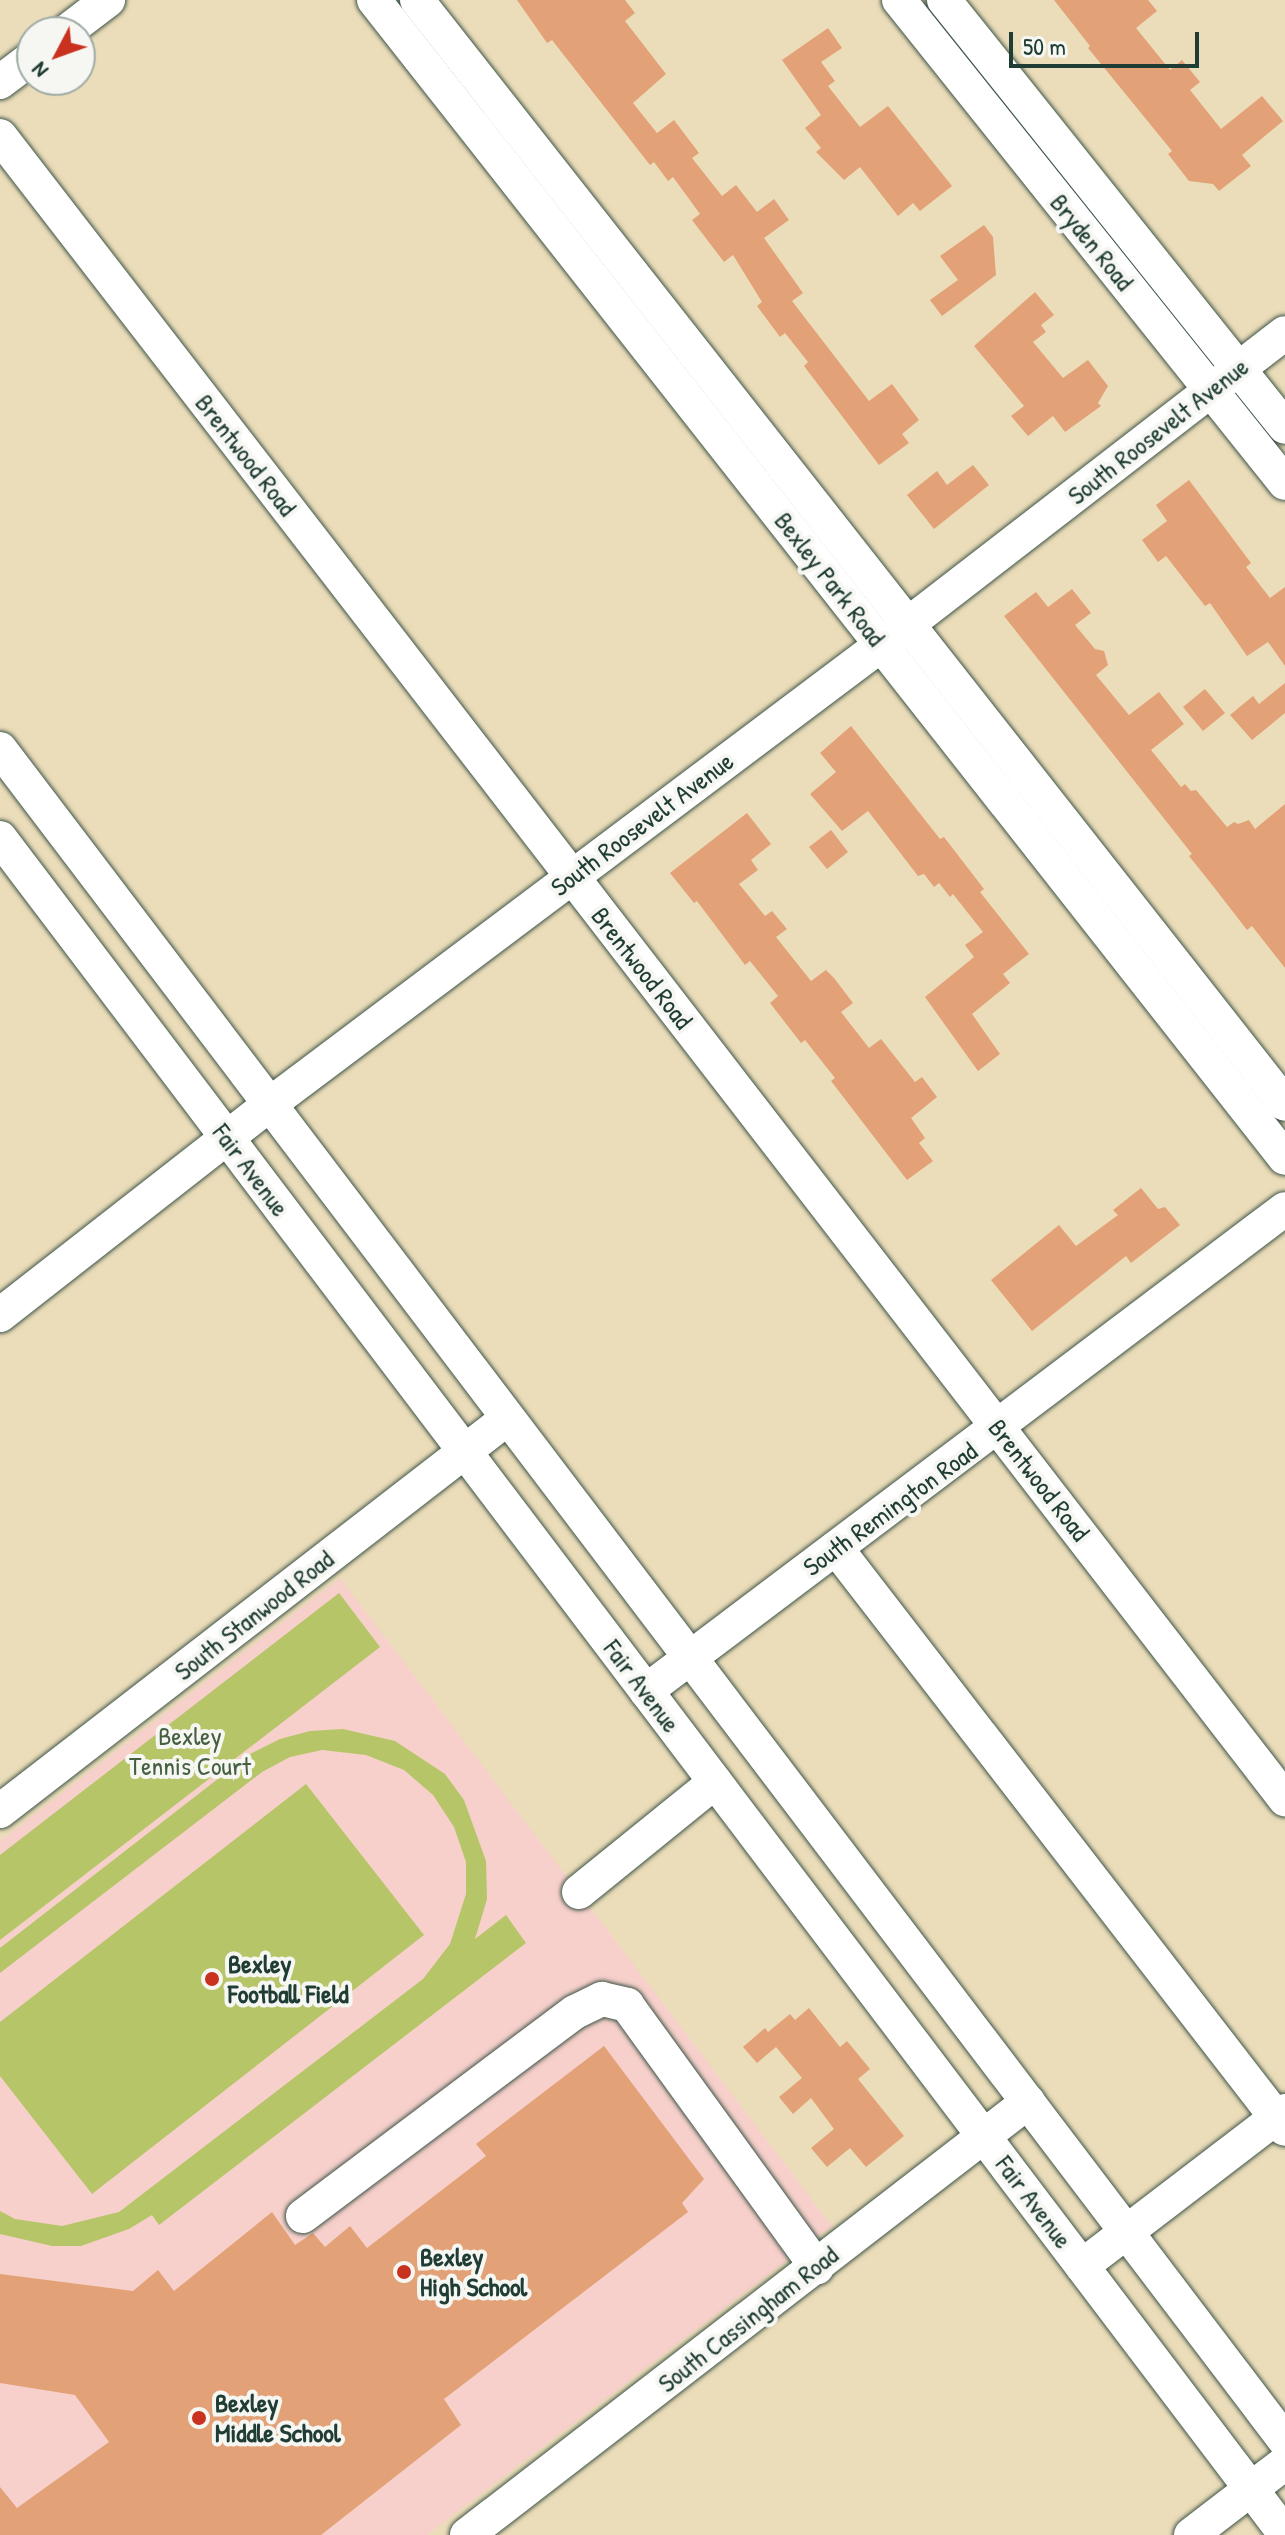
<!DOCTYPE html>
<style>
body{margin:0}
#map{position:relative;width:1285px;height:2535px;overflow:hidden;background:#ecddba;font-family:"Patrick Hand",sans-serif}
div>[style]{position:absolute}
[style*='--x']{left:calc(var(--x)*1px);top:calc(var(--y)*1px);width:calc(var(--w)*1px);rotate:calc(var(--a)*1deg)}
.built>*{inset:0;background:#f7d0cb}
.green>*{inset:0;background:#b6c568}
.building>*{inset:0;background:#e2a176}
.roads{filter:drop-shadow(0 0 2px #3e5548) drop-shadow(0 0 2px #3e5548)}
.minor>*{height:34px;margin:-17px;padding:0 17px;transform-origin:17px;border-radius:17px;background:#fff}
.dots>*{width:22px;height:22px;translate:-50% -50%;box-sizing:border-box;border:4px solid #f6f6f2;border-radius:50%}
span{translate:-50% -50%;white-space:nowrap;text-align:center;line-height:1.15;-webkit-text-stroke:8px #f6f6f2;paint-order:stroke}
.street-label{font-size:26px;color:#1f3d34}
.park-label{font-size:26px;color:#455f41}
.poi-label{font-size:26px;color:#1f3d34;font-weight:700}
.left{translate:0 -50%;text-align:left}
.north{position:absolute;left:16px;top:16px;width:80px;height:80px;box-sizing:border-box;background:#f6f6f2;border:2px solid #a0aca6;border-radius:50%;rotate:229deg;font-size:22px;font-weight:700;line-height:32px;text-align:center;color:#1f3d34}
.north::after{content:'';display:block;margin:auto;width:28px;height:36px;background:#c8321e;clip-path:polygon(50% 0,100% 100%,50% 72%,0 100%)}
.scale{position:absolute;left:1009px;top:32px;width:190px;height:36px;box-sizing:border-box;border:4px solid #1f3d34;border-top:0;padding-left:10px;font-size:24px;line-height:28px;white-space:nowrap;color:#1f3d34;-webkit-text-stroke:6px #f6f6f2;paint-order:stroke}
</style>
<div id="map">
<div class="built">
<i style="clip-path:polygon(340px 1578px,832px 2226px,427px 2535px,0 2535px,0 1841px)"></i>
</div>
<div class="green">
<i style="clip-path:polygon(339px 1593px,380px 1647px,0 1940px,0 1855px)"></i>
<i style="clip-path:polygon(343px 1729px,395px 1741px,445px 1774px,464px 1800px,486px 1861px,487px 1899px,475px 1939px,506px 1915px,526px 1943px,159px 2225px,152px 2215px,129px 2229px,81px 2246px,52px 2246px,0 2234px,0 2211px,15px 2219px,62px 2226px,119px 2212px,423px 1979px,450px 1944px,466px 1894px,466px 1862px,454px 1827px,433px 1795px,404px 1770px,366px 1755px,322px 1750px,290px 1757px,262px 1772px,0 1973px,0 1948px,250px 1754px,280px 1739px,310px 1731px)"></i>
<i style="clip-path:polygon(306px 1784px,424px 1935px,92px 2194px,0 2076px,0 2022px)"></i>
</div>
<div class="building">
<i style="clip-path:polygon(517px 0,625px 0,635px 13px,625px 21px,666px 74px,633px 103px,657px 133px,674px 120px,699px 153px,692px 158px,722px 196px,736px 185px,757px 212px,774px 199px,789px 220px,764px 238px,803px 293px,792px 301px,869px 401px,892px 384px,919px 420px,902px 434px,909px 443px,879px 465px,804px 366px,808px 362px,785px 333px,780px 337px,757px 306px,762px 302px,733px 255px,724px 262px,692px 220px,700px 214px,673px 177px,668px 181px,654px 162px,650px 165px,552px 40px,547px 43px)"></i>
<i style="clip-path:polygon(1054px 0,1148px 0,1157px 11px,1136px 28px,1170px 70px,1182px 60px,1200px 82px,1190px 90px,1221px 129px,1262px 96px,1283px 121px,1242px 155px,1251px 166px,1219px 191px,1213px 184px,1189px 181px,1168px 154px,1172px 151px,1088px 48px,1090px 46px)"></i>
<i style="clip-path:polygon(828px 28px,842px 48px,821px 62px,835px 81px,828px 86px,860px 127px,888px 106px,952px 186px,920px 211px,913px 203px,898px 216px,860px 167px,844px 180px,816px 152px,821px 148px,805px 128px,821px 115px,782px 60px)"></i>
<i style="clip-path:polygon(984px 225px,993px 237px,996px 275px,942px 316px,930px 300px,958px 280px,940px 256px)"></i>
<i style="clip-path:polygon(1035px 292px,1054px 315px,1041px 325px,1046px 332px,1033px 342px,1063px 378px,1088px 360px,1108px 386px,1098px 403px,1101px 406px,1065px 432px,1053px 416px,1028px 436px,1011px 416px,1024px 406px,974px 346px)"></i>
<i style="clip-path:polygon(973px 465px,989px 485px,934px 529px,907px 495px,937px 471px,947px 485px)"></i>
<i style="clip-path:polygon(1189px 480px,1251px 563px,1246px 567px,1270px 598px,1285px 587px,1285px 666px,1268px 642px,1247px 656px,1210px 603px,1205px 606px,1166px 556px,1158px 562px,1142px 540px,1167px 521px,1156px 505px)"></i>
<i style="clip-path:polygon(1072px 589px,1091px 613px,1075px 625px,1095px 649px,1104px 651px,1108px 665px,1096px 675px,1129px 715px,1159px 692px,1184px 724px,1151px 750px,1181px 787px,1185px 784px,1191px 791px,1196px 790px,1227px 827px,1234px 822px,1238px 824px,1249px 820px,1255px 829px,1285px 804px,1285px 968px,1252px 926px,1247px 930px,1213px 886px,1189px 856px,1192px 854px,1004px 616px,1036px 592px,1048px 607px)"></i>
<i style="clip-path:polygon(1285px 683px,1285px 713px,1252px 740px,1230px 715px,1253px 696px,1259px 704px)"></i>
<i style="clip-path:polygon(1205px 689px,1225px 713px,1203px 731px,1183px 707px)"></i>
<i style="clip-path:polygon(851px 726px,940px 839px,944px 837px,984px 889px,980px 892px,1029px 954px,1003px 974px,1010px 983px,972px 1014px,1000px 1054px,978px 1071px,925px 997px,974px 957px,965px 945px,983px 932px,953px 894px,950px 897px,939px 883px,934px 887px,924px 874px,918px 876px,868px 811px,842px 831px,810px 794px,836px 772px,820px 753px)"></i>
<i style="clip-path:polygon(747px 813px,771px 844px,751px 860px,758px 870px,739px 884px,765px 916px,772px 911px,787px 929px,776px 937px,811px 981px,826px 970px,834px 978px,853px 1003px,841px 1012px,869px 1048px,881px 1039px,915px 1082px,922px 1077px,937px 1097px,911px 1118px,925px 1138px,919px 1143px,933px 1161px,907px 1180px,831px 1081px,835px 1078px,805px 1040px,801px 1043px,770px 1003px,778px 996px,750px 961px,745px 965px,697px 901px,694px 903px,670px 873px)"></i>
<i style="clip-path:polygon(831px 830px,848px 852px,827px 869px,809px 847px)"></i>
<i style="clip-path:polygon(1141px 1188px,1158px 1209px,1165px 1207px,1180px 1225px,1131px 1263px,1126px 1256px,1032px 1331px,991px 1280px,1059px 1225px,1076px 1246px,1118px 1215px,1113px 1210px)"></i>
<i style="clip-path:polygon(809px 2008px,840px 2047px,847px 2041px,870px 2069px,858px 2079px,904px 2136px,866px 2167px,850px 2148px,827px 2167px,811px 2148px,834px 2129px,811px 2098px,793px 2114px,779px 2097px,802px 2078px,776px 2047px,757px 2063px,743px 2047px,765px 2028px,768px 2032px,790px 2014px,795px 2020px)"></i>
<i style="clip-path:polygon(604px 2046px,704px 2179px,682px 2203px,688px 2212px,444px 2399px,461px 2425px,321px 2535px,0 2535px,0 2487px,17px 2508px,109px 2442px,75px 2395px,0 2383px,0 2274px,133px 2291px,158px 2270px,174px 2291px,272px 2212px,295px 2245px,313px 2233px,325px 2247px,350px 2226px,367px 2248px,486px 2156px,476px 2144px)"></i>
</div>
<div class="roads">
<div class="minor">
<i style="--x:374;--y:0;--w:1473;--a:51.81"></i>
<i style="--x:417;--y:0;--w:1404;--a:51.82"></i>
<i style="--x:899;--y:0;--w:618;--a:51.37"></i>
<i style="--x:944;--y:0;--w:546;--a:51.39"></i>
<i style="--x:66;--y:32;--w:53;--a:-37.3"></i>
<i style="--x:0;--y:82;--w:40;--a:-37"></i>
<i style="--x:0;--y:136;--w:2102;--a:52.31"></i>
<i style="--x:0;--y:749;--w:2125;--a:52.78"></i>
<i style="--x:0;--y:838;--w:2128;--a:52.85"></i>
<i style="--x:0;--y:1315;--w:343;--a:-38"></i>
<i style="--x:270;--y:1104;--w:764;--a:-36.91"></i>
<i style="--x:881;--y:645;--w:510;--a:-37.68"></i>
<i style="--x:836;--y:1548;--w:734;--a:52.3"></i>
<i style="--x:646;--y:1691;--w:800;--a:-37.03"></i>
<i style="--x:0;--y:1811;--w:642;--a:-37.73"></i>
<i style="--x:579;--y:1892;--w:175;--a:-39"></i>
<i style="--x:303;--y:2216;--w:340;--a:-36.9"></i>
<i style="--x:575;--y:2012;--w:30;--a:-26"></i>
<i style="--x:602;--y:1999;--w:26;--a:13"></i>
<i style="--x:627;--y:2005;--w:324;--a:54.1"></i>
<i style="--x:1082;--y:2266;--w:255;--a:-37.4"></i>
<i style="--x:467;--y:2535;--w:709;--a:-37.66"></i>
<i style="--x:1191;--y:2535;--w:118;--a:-37.5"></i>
</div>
</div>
<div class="dots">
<i style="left:212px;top:1979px;background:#c8321e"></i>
<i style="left:404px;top:2272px;background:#c8321e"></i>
<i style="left:199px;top:2418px;background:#c8321e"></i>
</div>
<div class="street-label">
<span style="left:1092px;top:242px;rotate:51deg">Bryden Road</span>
<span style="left:1158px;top:431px;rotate:-38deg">South Roosevelt Avenue</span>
<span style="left:246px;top:455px;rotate:52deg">Brentwood Road</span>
<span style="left:830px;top:579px;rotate:52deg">Bexley Park Road</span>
<span style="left:642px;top:824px;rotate:-37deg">South Roosevelt Avenue</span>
<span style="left:642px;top:968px;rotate:52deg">Brentwood Road</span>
<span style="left:251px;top:1170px;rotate:53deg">Fair Avenue</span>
<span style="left:1039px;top:1480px;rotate:52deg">Brentwood Road</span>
<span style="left:890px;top:1509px;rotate:-36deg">South Remington Road</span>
<span style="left:254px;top:1615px;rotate:-38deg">South Stanwood Road</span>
<span style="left:642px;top:1686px;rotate:53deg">Fair Avenue</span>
<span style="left:1034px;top:2202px;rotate:53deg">Fair Avenue</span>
<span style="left:748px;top:2319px;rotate:-38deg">South Cassingham Road</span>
</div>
<div class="park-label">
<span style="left:190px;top:1751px">Bexley<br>Tennis Court</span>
</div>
<div class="poi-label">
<span class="left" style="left:228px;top:1979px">Bexley<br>Football Field</span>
<span class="left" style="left:420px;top:2272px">Bexley<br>High School</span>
<span class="left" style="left:215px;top:2418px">Bexley<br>Middle School</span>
</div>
<div class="north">N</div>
<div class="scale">50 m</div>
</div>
